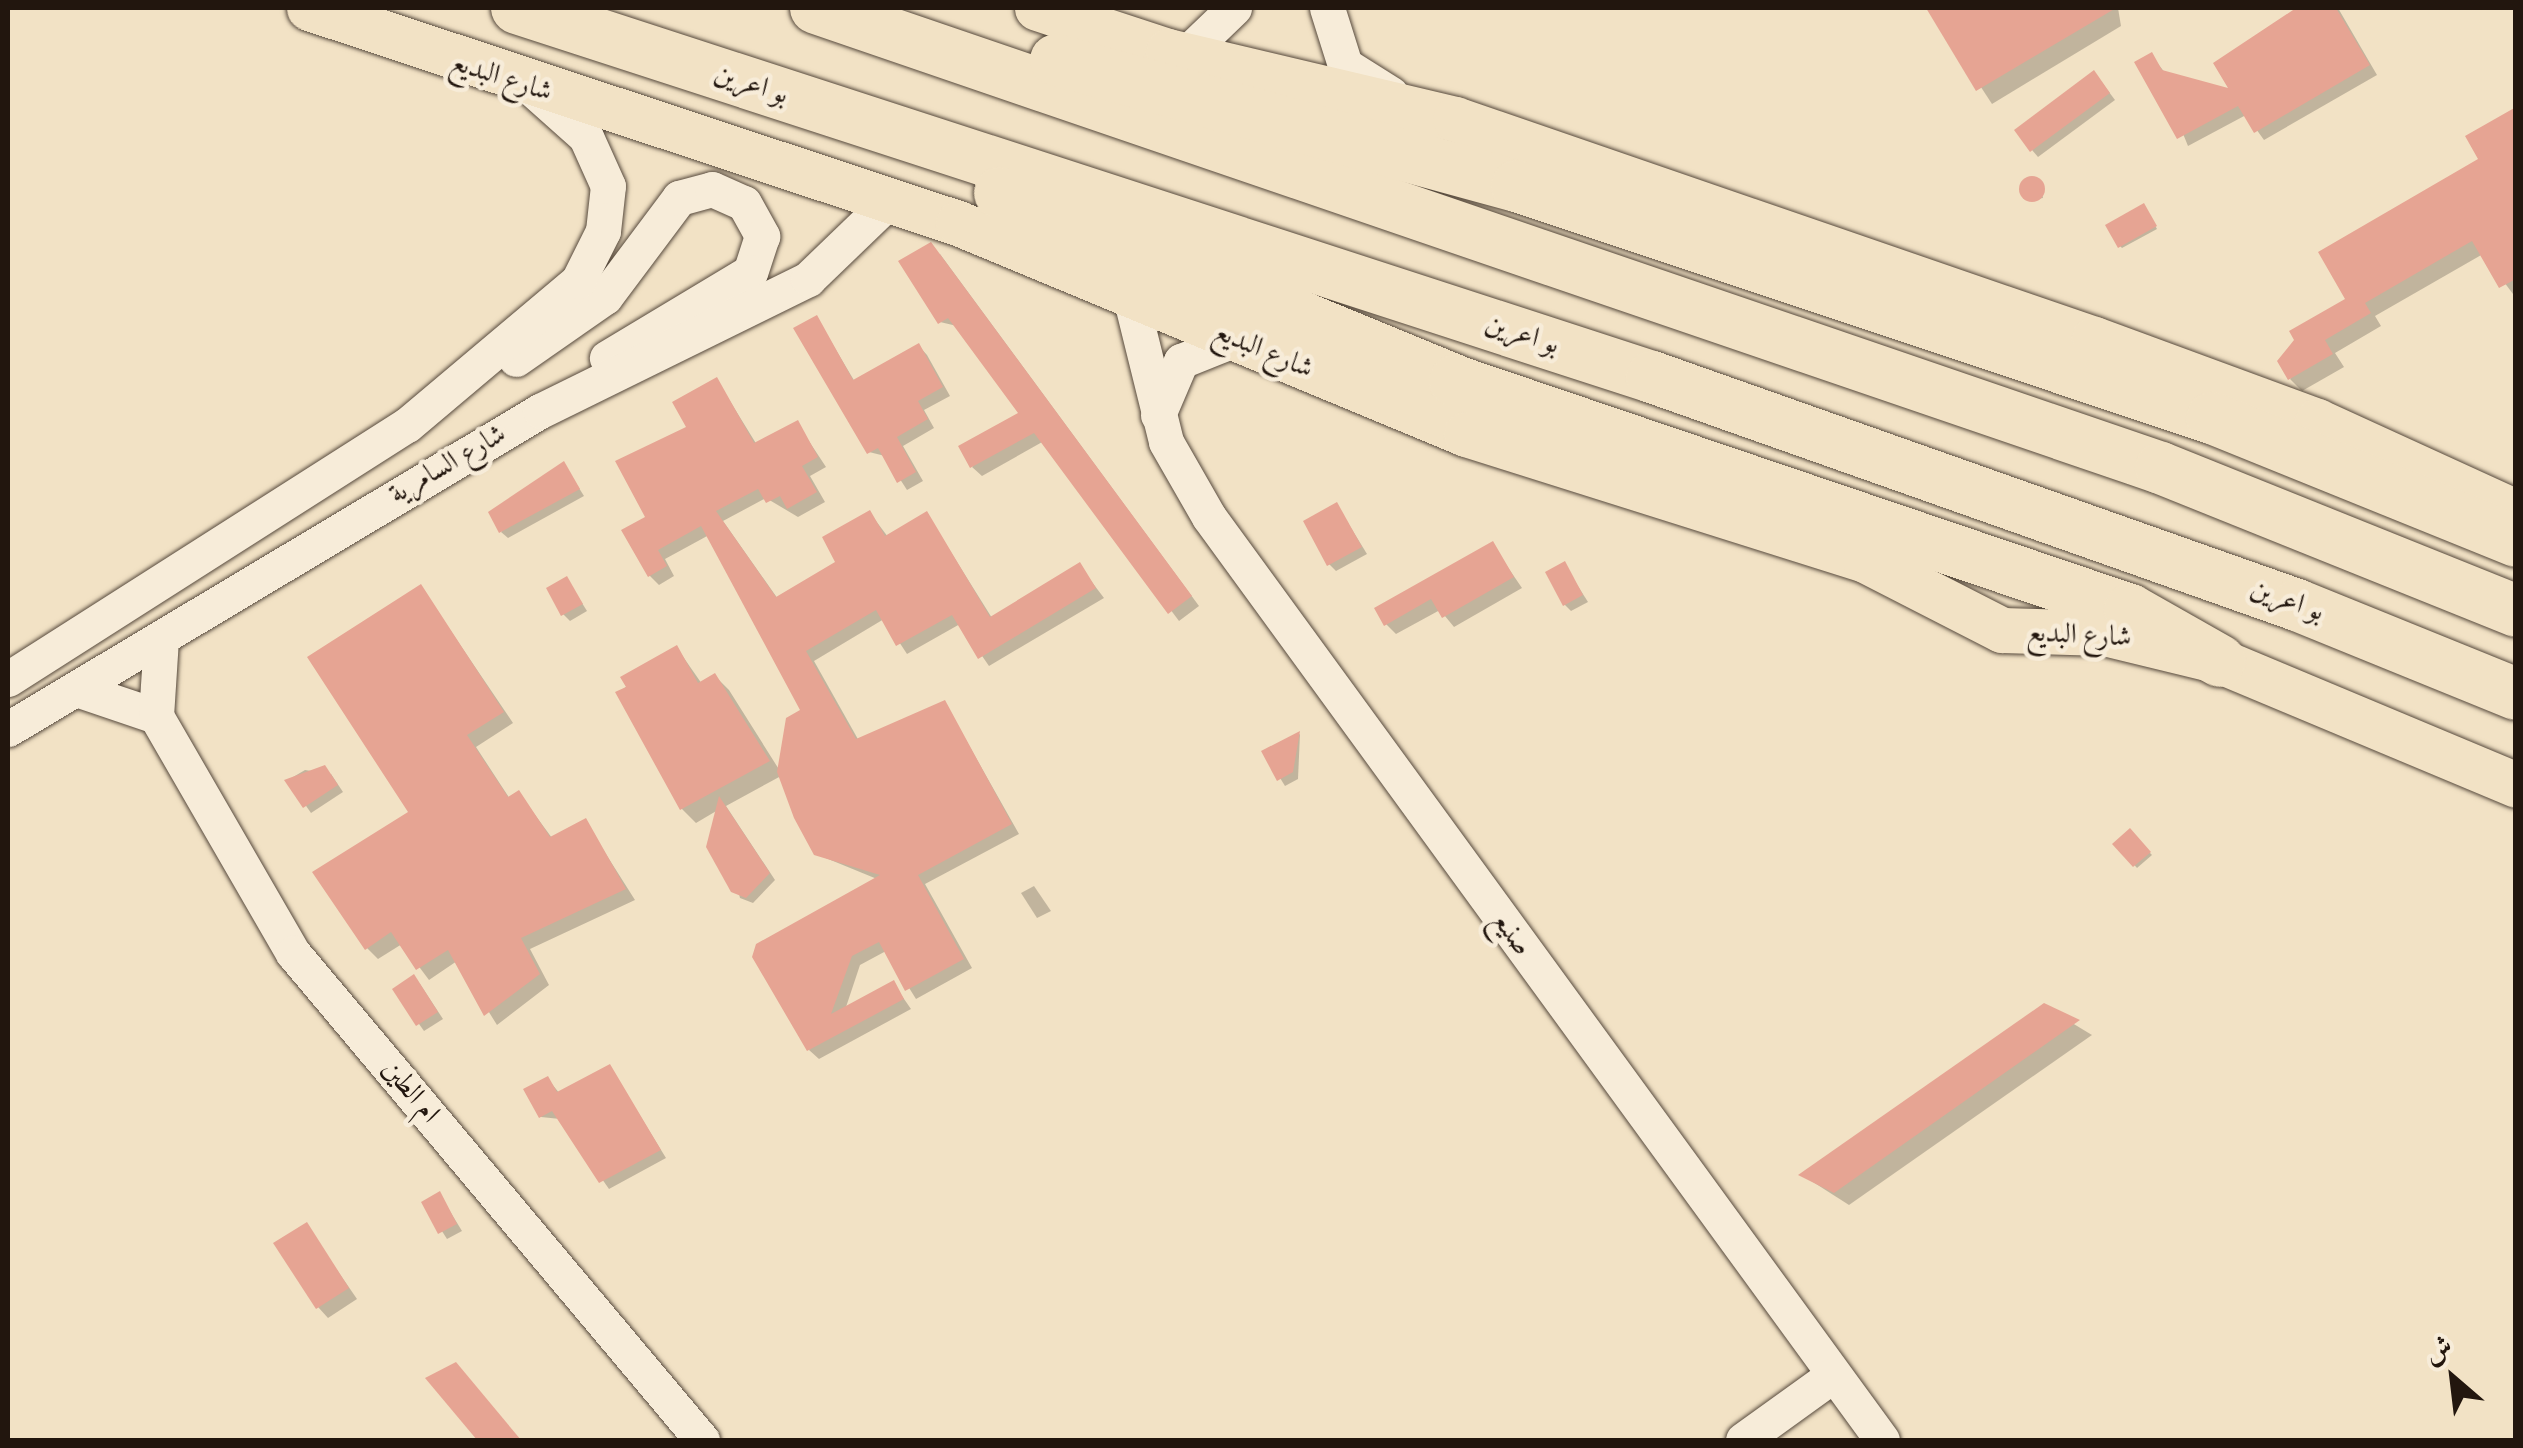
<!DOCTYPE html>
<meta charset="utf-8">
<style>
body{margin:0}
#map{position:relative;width:2523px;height:1448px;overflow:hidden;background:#f2e2c5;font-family:"IM FELL English",Amiri,serif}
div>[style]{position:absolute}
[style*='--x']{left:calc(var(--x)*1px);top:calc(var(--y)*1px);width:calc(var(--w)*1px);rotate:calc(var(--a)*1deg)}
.shadow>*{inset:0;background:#0003}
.building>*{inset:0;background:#e6a493}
.round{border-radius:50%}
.roads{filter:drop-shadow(0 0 2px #56493c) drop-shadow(0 0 2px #56493c)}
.minor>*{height:35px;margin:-17.5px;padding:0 17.5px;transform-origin:17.5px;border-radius:17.5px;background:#f7ecd9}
.major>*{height:45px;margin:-22.5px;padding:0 22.5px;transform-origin:22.5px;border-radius:22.5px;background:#f2e2c5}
.highway>*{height:52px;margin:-26px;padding:0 26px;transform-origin:26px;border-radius:26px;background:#f2e2c5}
span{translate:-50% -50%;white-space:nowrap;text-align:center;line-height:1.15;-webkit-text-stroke:9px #f7ecd9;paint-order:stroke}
.street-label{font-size:28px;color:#22160e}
.frame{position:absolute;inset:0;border:10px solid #22160e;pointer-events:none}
.north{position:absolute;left:2403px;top:1328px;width:100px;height:100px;-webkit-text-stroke:8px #f7ecd9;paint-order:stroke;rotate:332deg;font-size:28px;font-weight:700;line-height:40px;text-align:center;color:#22160e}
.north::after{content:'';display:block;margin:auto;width:35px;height:45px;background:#22160e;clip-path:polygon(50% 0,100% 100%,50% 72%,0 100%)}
</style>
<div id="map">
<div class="shadow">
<i style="clip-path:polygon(1929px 8px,2118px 8px,2121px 26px,1992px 104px)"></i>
<i style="clip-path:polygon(2303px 8px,2338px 8px,2377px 75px,2264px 140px,2246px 115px,2188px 146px,2151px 55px,2166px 74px,2233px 92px,2216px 64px)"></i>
<i style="clip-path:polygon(2100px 80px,2115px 100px,2038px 157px,2032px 150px)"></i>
<i style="clip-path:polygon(2039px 181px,2043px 198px,2029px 200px,2024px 183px)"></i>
<i style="clip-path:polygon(2146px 209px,2157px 229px,2122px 248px,2120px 246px)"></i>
<i style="clip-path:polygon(2516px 234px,2516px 298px,2483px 254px,2375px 316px,2381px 326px,2335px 353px,2344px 367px,2302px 391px,2290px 379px,2348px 300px,2321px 253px)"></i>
<i style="clip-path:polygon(940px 254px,1199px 606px,1179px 621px,1044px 441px,982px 476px,972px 467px,1022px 413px,957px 326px,940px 322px)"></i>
<i style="clip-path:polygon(817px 318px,855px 382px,919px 346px,927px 355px,950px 396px,924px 410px,934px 428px,903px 446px,923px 481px,907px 490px,885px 456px,869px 452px)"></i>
<i style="clip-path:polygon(717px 380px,757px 445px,797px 423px,826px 467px,810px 476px,825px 502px,798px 517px,766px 498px,723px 521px,778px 599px,839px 563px,870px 513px,888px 537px,927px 514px,992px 618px,1079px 565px,1104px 598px,989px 666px,960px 624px,907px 654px,884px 619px,814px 661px,859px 741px,945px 703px,1019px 834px,925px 884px,972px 968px,916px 999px,886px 951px,860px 965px,845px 1010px,893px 983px,911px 1009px,819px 1059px,809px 1050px,877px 879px,816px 854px,781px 776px,726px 806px,775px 880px,753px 903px,740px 898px,718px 810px,696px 823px,682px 809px,618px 693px,677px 648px,702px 684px,715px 676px,729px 690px,780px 771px,803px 711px,709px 535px,665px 559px,674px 576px,659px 585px,650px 576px,648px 518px)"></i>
<i style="clip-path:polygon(564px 464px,584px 496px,508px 538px,501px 532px)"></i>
<i style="clip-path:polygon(1337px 505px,1367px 554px,1336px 571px,1329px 564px)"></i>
<i style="clip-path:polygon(1492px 544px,1522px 588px,1454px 627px,1440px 610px,1396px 634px,1386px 624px)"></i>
<i style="clip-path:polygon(1564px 564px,1588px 602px,1571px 611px,1565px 605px)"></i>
<i style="clip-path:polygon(567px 579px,587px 611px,570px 621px,563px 614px)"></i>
<i style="clip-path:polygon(421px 587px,513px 723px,476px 747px,510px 799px,519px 793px,552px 838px,585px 821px,635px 900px,530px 949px,549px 985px,497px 1025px,457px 961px,429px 980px,402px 944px,378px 959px,367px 948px,411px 813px)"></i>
<i style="clip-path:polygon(1300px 734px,1298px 779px,1285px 786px,1264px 752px)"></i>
<i style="clip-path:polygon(305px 770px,331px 774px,343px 792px,311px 813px,288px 780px)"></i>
<i style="clip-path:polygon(2130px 832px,2152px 855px,2137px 868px,2116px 844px)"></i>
<i style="clip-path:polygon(1034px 886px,1051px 911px,1037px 918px,1021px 893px)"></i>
<i style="clip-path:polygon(420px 984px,443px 1019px,424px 1031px,395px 990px)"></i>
<i style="clip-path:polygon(2044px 1006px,2092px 1035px,1849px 1205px,1802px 1175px)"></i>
<i style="clip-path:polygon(610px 1067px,666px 1158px,609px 1189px,560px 1119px,541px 1117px,548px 1079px,560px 1094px)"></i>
<i style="clip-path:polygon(440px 1195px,462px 1231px,447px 1239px,424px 1203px)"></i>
<i style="clip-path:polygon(306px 1225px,357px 1299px,328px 1318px,318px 1307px)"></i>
</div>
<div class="building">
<i style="clip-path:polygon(1926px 8px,2116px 8px,1976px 91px)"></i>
<i style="clip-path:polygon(2296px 8px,2336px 8px,2370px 65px,2254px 133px,2238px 106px,2177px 139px,2134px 62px,2152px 52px,2162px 70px,2228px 88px,2213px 63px)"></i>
<i style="clip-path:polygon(2094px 70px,2110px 93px,2030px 152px,2014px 130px)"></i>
<i style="clip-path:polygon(2516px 107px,2516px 279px,2499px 288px,2472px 241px,2365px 303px,2371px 313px,2325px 340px,2333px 354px,2288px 380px,2277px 361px,2294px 340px,2289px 331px,2345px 299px,2318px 252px,2478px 159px,2465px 136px)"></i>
<i class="round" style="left:2019px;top:176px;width:26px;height:26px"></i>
<i style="clip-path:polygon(2144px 203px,2157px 226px,2118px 248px,2105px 225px)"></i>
<i style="clip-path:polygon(931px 242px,1192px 596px,1168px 614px,1034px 433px,970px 468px,958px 446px,1018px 413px,948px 318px,938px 324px,898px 261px)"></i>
<i style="clip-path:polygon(817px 315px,853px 380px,919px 343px,943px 387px,918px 401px,928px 419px,897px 437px,916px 472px,897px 483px,878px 448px,867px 454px,793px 328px)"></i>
<i style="clip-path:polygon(717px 377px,754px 443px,798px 420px,818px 457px,802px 466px,817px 492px,787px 509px,780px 496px,766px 503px,758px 489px,716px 511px,776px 597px,835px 562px,822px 537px,870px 510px,885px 536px,927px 511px,990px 617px,1080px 562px,1096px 588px,978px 659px,952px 615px,896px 646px,876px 610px,806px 651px,856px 739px,945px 700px,1012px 824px,918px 875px,964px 959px,905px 991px,879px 942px,852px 956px,831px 1014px,894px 980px,904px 999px,807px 1051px,752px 957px,756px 944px,880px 875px,814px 855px,794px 818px,777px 772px,786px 718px,800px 710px,701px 526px,658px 550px,667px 566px,648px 577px,621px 530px,645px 517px,615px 461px,686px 427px,672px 402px)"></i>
<i style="clip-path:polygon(564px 461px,580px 489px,499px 533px,488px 512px)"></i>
<i style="clip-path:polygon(1337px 502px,1362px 547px,1327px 566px,1303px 521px)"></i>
<i style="clip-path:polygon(1493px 541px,1514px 577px,1442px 618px,1431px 599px,1384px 626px,1374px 608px)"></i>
<i style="clip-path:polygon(1565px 561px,1583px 595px,1563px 606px,1545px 572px)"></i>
<i style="clip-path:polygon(567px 576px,583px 604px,561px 616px,546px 588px)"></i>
<i style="clip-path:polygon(421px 584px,504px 712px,467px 735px,508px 797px,519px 790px,550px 837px,586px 818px,626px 889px,521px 938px,540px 974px,484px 1016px,448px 950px,416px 970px,391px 932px,365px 950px,312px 872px,408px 812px,307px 657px)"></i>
<i style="clip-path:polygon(677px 645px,698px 683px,715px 673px,770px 761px,680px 810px,615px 692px,626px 687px,620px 677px)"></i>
<i style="clip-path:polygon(1300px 731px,1293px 772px,1277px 781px,1261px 751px)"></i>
<i style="clip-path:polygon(325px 765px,338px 785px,303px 808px,284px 780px)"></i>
<i style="clip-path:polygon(719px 796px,770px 873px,746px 898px,731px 892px,706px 847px)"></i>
<i style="clip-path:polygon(2130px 828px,2151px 852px,2133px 867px,2112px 844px)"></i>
<i style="clip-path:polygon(414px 974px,438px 1012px,416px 1026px,392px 989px)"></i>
<i style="clip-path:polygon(2044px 1003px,2080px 1020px,1834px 1193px,1798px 1175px)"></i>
<i style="clip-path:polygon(610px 1064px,661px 1150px,599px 1183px,552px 1111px,539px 1118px,523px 1089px,548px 1076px,557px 1092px)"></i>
<i style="clip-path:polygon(440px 1191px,457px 1224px,438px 1234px,421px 1202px)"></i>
<i style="clip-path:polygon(307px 1222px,349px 1288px,316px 1309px,273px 1243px)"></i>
<i style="clip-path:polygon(456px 1362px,521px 1440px,477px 1440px,425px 1378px)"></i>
</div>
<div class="roads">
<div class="minor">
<i style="--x:1327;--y:8;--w:60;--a:72.5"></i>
<i style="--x:1345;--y:65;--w:54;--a:32.2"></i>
<i style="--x:1185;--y:55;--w:68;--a:-43.8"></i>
<i style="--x:1130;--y:296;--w:150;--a:76.1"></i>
<i style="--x:1166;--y:442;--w:86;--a:60.2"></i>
<i style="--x:1209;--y:517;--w:1142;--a:53.9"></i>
<i style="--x:516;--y:359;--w:108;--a:-34.9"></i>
<i style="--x:605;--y:297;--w:124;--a:-53.2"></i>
<i style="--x:679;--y:198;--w:34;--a:-15"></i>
<i style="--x:712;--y:189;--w:35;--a:24"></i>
<i style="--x:744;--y:203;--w:38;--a:61"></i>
<i style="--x:762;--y:236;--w:38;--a:108"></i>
<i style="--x:750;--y:272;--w:167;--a:149"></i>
<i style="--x:1158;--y:415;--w:59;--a:-66.9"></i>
<i style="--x:1181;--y:361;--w:59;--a:-21.8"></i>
<i style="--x:8;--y:679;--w:473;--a:-32.5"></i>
<i style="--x:407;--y:425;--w:224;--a:-40.1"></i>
<i style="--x:578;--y:281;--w:56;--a:-63.4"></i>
<i style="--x:603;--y:231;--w:45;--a:-83.7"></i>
<i style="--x:608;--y:186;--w:54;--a:-114.2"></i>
<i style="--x:586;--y:137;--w:74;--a:-138.3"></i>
<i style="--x:76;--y:689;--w:84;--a:18.6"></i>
<i style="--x:156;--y:716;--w:274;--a:60"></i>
<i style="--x:293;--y:953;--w:636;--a:49.98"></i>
<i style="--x:156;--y:716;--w:77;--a:-86.3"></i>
<i style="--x:8;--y:729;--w:620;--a:-30.87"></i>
<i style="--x:540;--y:411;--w:299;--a:-26.2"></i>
<i style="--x:808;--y:279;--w:108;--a:-43.9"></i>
<i style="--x:1743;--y:1440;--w:111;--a:-35.8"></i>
</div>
<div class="major">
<i style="--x:309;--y:8;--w:684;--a:18.33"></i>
<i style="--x:958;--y:223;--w:550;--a:22.56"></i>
<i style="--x:1466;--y:434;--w:418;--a:17.5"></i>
<i style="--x:1865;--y:560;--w:154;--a:27.1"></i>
<i style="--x:2002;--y:630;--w:102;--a:1.7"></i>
<i style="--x:2104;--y:633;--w:119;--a:13.6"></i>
<i style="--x:2220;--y:661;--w:321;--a:22.7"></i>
<i style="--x:1037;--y:8;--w:138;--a:18.2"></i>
<i style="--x:1168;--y:51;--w:295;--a:13.3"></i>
<i style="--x:1455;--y:119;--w:676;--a:19"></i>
<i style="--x:2094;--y:339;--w:238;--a:20.2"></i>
<i style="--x:2317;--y:421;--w:219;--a:24.6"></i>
</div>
<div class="highway">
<i style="--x:517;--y:8;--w:1193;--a:18.01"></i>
<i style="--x:1652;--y:377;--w:684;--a:19.47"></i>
<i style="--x:2297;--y:605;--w:236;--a:22.1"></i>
<i style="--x:816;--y:8;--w:1421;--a:18.88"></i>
<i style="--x:2161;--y:468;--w:383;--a:21.9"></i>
<i style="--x:1056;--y:60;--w:478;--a:15.3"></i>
<i style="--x:1517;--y:186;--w:733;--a:18.46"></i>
<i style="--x:2212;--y:418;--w:328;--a:22"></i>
<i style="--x:1000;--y:193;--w:492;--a:22.4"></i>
<i style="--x:1455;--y:381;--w:713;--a:18.74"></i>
<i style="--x:2130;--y:610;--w:103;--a:29.5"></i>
</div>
</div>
<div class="street-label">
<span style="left:501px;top:78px;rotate:18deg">شارع البديع</span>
<span style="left:751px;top:85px;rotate:18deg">بو اعرين</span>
<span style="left:1522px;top:335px;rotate:18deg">بو اعرين</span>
<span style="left:1263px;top:351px;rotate:23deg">شارع البديع</span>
<span style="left:448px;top:465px;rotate:-30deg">شارع السامرية</span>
<span style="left:2287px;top:601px;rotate:20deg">بو اعرين</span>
<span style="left:2079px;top:636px;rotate:3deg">شارع البديع</span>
<span style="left:1511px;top:934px;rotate:54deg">صنيع</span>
<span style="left:410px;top:1092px;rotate:50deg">ام الطين</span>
</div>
<div class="frame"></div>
<div class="north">ش</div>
</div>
